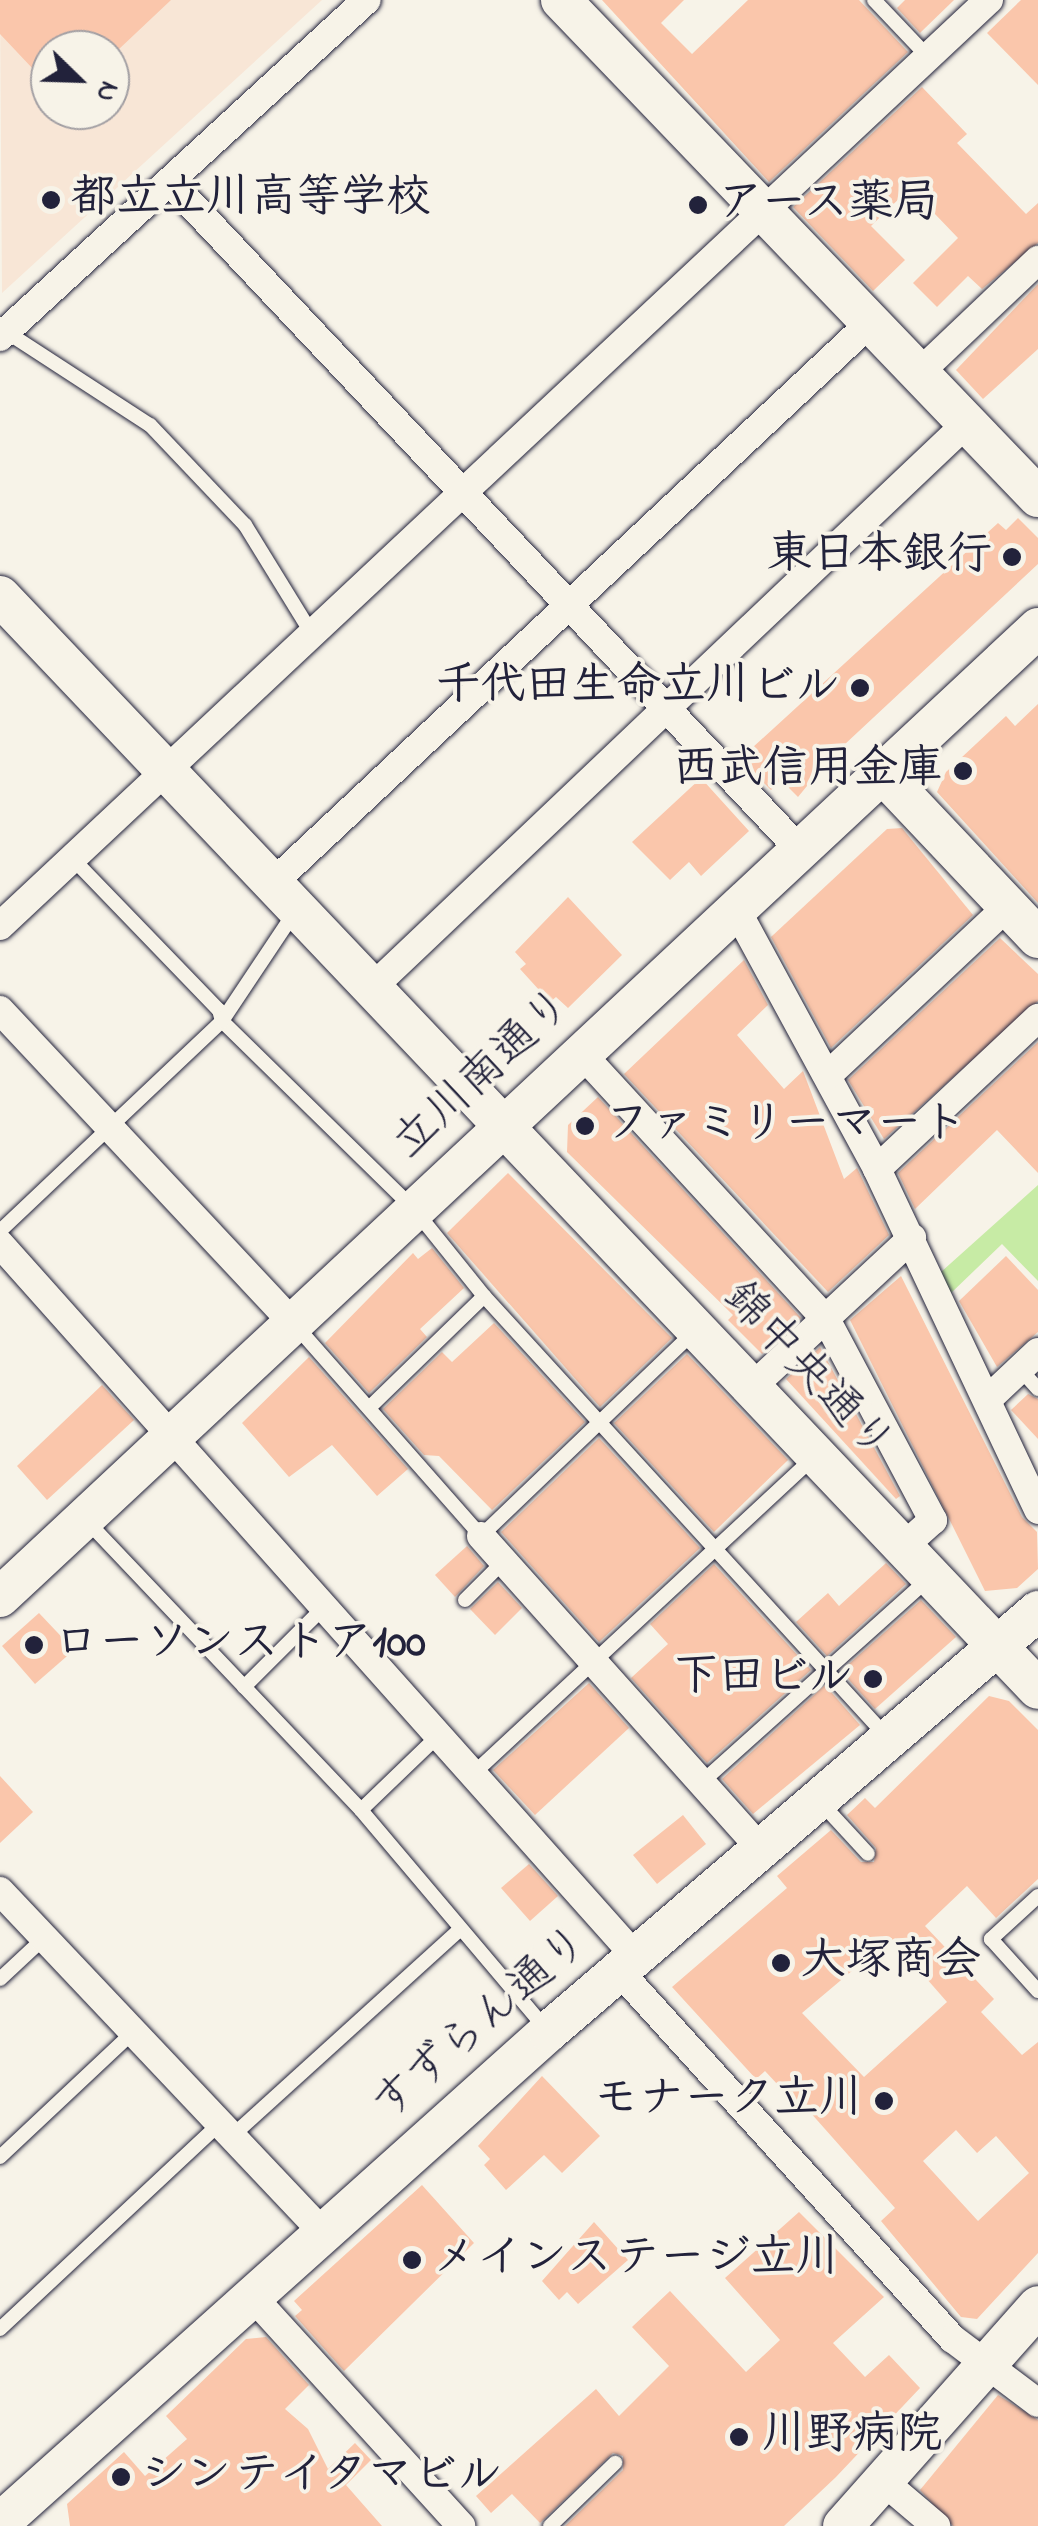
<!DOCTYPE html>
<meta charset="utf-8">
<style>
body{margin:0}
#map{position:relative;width:1038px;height:2526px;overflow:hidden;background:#f7f3e8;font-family:"Indie Flower","Klee One",sans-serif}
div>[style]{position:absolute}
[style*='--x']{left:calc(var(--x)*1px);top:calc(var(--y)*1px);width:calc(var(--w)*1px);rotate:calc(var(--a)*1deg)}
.built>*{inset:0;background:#f8e6d6}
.green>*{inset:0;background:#c7eba5}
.building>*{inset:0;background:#fac6ab}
.roads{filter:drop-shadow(0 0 2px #22223b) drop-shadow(0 0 2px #22223b)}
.lane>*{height:14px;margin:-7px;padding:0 7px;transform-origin:7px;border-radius:7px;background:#f7f3e8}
.street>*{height:28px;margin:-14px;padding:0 14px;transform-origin:14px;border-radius:14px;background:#f7f3e8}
.secondary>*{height:40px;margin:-20px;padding:0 20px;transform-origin:20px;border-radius:20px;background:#f7f3e8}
.dots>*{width:28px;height:28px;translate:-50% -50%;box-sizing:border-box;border:5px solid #f7f3e8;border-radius:50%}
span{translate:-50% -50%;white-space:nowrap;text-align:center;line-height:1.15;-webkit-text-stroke:8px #f7f3e8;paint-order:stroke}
.poi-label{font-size:45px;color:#22223b;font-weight:700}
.left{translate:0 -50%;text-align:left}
.right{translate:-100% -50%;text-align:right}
.street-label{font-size:45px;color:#22223b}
.north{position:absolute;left:30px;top:30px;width:100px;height:100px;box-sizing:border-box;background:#f7f3e8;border:2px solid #a29fa3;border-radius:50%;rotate:113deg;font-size:28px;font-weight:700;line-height:40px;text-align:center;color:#22223b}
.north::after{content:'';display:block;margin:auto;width:35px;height:45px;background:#22223b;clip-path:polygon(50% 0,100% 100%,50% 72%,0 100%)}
</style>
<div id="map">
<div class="built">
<i style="clip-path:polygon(evenodd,0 0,322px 0,2px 293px,0 0,50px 50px,110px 50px,110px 110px,50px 110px,50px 50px)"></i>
</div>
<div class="green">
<i style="clip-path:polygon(1038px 1185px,1038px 1281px,1002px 1244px,950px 1294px,941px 1272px)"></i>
</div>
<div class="building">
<i style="clip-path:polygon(0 0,171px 0,118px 50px,50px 50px,50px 87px,0 34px)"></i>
<i style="clip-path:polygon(602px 0,684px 0,661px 23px,692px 54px,748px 0,859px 0,908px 52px,769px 182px)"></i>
<i style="clip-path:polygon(905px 0,954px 0,920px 33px,897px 8px)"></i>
<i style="clip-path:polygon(1021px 0,1038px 0,1038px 85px,987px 33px)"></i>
<i style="clip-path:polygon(922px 87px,967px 134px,957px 143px,1026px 214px,1038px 203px,1038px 243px,982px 289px,968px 276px,937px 307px,913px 283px,958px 238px,910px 188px,871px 226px,905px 260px,873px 291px,793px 207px)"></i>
<i style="clip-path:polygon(1038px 284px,1038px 349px,983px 399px,956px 370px)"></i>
<i style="clip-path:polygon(1018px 518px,1038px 538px,1038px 564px,829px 759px,798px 797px,781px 780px,771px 790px,740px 759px,998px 523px,1006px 530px)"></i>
<i style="clip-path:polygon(1038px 704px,1038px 903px,937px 792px,946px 772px,1006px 716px,1015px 726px)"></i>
<i style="clip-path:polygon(701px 778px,749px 831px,701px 876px,689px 862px,670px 880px,632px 842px)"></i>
<i style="clip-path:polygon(902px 828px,973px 915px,831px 1048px,771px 937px,887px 829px)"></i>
<i style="clip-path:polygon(568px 897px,622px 955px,568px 1008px,556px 997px,550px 1002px,520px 969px,526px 964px,515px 952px)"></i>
<i style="clip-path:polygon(1000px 938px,1038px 974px,1038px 1001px,884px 1139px,848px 1080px)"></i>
<i style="clip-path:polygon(744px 960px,768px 1005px,737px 1035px,784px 1089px,803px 1071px,844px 1179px,857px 1168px,889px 1235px,828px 1292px,624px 1074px)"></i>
<i style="clip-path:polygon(1038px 1042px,1038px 1173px,997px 1130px,915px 1209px,898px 1173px)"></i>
<i style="clip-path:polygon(598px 1097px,801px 1318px,762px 1354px,728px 1320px,733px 1315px,567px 1152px,568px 1125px)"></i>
<i style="clip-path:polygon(508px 1173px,672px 1338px,600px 1407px,447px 1233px)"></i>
<i style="clip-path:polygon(432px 1248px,464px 1288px,420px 1329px,427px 1337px,369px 1393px,325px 1343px,413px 1253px,418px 1259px)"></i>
<i style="clip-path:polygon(1006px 1256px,1038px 1290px,1038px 1332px,997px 1367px,959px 1301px)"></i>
<i style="clip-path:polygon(901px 1276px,1022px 1517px,1037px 1532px,1038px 1569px,1017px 1588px,985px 1591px,850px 1320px)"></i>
<i style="clip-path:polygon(494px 1323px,585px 1422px,492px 1510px,439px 1456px,424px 1455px,383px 1409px,442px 1352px,452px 1362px)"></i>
<i style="clip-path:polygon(820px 1347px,900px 1496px,896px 1499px,786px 1379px)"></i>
<i style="clip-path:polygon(687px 1354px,788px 1460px,714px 1532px,614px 1423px)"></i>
<i style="clip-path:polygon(309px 1357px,408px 1469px,377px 1496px,332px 1445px,289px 1477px,242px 1423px)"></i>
<i style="clip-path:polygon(102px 1385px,134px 1420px,47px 1500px,17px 1466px)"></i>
<i style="clip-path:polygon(1028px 1394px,1038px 1399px,1038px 1439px,1011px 1410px)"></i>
<i style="clip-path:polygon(599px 1438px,700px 1548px,599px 1642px,501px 1532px)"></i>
<i style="clip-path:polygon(467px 1546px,484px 1566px,455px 1597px,435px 1575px)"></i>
<i style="clip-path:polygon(886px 1563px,906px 1584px,827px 1656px,796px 1622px,828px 1593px,839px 1606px)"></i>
<i style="clip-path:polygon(714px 1564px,811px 1670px,707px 1763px,631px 1678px,668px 1644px,650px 1624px)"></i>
<i style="clip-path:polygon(498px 1582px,522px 1608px,495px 1635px,470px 1609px)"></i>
<i style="clip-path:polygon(921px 1600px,956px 1637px,875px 1709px,841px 1671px)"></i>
<i style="clip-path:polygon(39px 1613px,74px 1650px,35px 1684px,2px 1646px)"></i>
<i style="clip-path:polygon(589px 1683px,629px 1728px,535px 1815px,493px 1770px)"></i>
<i style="clip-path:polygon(825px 1685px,860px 1725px,753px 1814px,722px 1779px)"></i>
<i style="clip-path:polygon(evenodd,989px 1696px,1009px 1701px,1038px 1730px,1038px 1879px,996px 1918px,967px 1886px,925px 1926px,994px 1999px,981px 2012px,1022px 2055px,1038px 2042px,1038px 2253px,977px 2319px,961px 2317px,881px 2221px,895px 2208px,809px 2111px,805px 2114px,765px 2071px,756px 2079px,672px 1987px,787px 1888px,777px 1876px,831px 1830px,861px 1862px,874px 1862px,876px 1848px,847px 1815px,865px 1798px,875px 1808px,989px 1696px,891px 1938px,947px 2002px,864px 2077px,802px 2013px,891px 1938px,989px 1696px,956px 2130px,977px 2153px,996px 2136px,1029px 2173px,978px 2221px,923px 2161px,956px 2130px)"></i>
<i style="clip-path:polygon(0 1776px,33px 1812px,0 1843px)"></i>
<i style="clip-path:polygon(683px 1815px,706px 1844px,657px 1884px,633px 1855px)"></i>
<i style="clip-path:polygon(529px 1864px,558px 1896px,530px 1921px,501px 1888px)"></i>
<i style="clip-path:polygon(542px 2076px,600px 2136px,562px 2173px,544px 2155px,506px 2190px,484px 2165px,490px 2159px,478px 2146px)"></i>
<i style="clip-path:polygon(422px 2185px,474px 2243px,344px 2371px,295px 2316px,302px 2310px,294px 2301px)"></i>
<i style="clip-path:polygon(799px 2212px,884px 2297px,833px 2343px,865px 2377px,889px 2355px,920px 2388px,836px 2477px,784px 2526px,565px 2526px,623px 2470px,623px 2456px,613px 2453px,540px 2523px,512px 2494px,491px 2513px,476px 2496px,596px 2389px,619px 2416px,669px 2366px,632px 2327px,670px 2291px,746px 2372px,780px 2340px,725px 2278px)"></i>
<i style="clip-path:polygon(594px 2222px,628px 2260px,578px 2304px,567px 2292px,559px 2300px,542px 2281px)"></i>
<i style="clip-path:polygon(266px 2337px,309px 2385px,285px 2409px,308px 2429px,328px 2469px,355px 2443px,371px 2460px,346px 2485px,382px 2526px,70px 2526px,67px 2504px,124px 2452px,145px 2476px,187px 2439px,166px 2416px,246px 2339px)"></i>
<i style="clip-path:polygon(998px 2395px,1038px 2420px,1038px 2526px,953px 2526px,920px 2490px)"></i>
</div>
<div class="roads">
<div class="lane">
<i style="--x:874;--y:0;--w:79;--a:46.5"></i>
<i style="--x:5;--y:331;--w:173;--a:33"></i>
<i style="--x:150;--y:425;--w:138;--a:46.5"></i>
<i style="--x:245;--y:525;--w:128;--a:58.4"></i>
<i style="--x:72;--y:858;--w:211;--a:46"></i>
<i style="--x:219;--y:1010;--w:11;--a:75"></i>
<i style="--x:222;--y:1021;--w:269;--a:44.4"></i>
<i style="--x:414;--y:1209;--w:112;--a:51.2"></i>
<i style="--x:484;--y:1296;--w:596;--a:47.58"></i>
<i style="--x:0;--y:1231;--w:306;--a:-43.4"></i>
<i style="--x:222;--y:1021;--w:133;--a:-56.3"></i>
<i style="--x:296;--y:1326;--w:280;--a:48.6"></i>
<i style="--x:481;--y:1536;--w:294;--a:-43.8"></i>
<i style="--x:1020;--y:1369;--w:27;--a:48"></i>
<i style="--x:370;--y:1407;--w:159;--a:-44.2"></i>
<i style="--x:85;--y:1519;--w:401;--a:46.5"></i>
<i style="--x:361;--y:1810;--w:287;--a:49.8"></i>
<i style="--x:465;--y:1600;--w:55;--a:-45"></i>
<i style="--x:244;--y:1687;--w:115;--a:-45"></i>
<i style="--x:474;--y:1773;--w:464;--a:-42.9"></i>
<i style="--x:702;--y:1782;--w:304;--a:-41.9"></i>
<i style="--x:821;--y:1803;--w:69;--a:47.3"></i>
<i style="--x:361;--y:1810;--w:108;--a:-43.9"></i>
<i style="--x:1038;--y:1896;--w:64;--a:137.5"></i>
<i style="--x:991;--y:1939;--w:70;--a:47.9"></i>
<i style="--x:0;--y:1979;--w:60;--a:-43"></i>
<i style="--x:231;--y:2137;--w:309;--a:-42.2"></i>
<i style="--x:0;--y:2157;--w:183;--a:-43.2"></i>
<i style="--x:0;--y:2329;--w:300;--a:-43.1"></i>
<i style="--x:550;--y:2526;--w:91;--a:-44.1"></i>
</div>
<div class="street">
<i style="--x:170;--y:182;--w:918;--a:46.68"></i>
<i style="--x:0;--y:337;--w:498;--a:-42.6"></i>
<i style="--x:920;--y:372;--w:163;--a:-43.5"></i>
<i style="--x:275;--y:881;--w:817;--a:-43.17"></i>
<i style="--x:736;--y:909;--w:296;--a:61.5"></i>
<i style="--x:877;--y:1169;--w:377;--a:64.7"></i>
<i style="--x:0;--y:926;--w:1355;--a:-43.12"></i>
<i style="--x:374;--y:986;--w:819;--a:-43.52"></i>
<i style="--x:0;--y:1010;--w:429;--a:46.9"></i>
<i style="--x:581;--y:1053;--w:362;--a:47.4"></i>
<i style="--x:826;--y:1319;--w:228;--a:62"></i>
<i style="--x:933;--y:1520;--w:39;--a:138"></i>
<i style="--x:828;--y:1075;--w:247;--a:-43.2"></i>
<i style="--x:877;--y:1169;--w:221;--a:-43.2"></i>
<i style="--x:0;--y:1244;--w:955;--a:48.27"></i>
<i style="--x:752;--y:1387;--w:219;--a:-43"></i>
<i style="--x:987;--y:1400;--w:70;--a:-43.3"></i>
<i style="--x:481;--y:1536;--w:420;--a:48.2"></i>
<i style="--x:0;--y:1891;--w:470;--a:46.6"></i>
<i style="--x:619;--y:1971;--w:497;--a:47.8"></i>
<i style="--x:953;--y:2339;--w:106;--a:37"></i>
<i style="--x:252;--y:2296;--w:311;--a:47.7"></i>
<i style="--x:883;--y:2481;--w:70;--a:40.3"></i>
</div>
<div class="secondary">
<i style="--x:561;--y:0;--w:689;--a:46.18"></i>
<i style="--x:0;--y:596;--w:1507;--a:46.48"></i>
<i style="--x:882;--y:773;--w:227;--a:46.6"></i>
<i style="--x:0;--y:1597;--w:1420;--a:-43.03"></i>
<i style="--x:0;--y:2523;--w:736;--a:-41.86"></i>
<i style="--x:548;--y:2032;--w:646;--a:-40.67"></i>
<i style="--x:843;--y:2526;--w:294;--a:-48.4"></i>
</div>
</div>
<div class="dots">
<i style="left:51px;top:200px;background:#22223b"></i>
<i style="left:698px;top:205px;background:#22223b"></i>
<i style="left:1012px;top:557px;background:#22223b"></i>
<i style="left:860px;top:688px;background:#22223b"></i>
<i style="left:963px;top:771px;background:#22223b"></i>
<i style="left:585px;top:1126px;background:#22223b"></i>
<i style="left:34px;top:1645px;background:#22223b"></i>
<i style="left:873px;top:1679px;background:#22223b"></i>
<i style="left:781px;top:1963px;background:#22223b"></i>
<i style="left:884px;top:2101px;background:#22223b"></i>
<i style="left:412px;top:2260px;background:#22223b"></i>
<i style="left:739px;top:2437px;background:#22223b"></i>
<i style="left:121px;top:2477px;background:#22223b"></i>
</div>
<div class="poi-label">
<span class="left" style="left:71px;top:200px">都立立川高等学校</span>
<span class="left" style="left:718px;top:205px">アース薬局</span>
<span class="right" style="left:992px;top:557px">東日本銀行</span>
<span class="right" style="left:840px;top:688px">千代田生命立川ビル</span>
<span class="right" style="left:943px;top:771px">西武信用金庫</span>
<span class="left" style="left:605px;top:1126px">ファミリーマート</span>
<span class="left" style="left:54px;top:1645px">ローソンストア100</span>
<span class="right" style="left:853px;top:1679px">下田ビル</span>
<span class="left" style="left:801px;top:1963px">大塚商会</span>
<span class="right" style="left:864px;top:2101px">モナーク立川</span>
<span class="left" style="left:432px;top:2260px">メインステージ立川</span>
<span class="left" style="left:762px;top:2437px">川野病院</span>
<span class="left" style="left:141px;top:2477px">シンテイタマビル</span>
</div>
<div class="street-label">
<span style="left:484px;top:1075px;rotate:-43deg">立川南通り</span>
<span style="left:807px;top:1372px;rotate:47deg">錦中央通り</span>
<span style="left:482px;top:2025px;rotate:-41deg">すずらん通り</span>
</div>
<div class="north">N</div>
</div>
